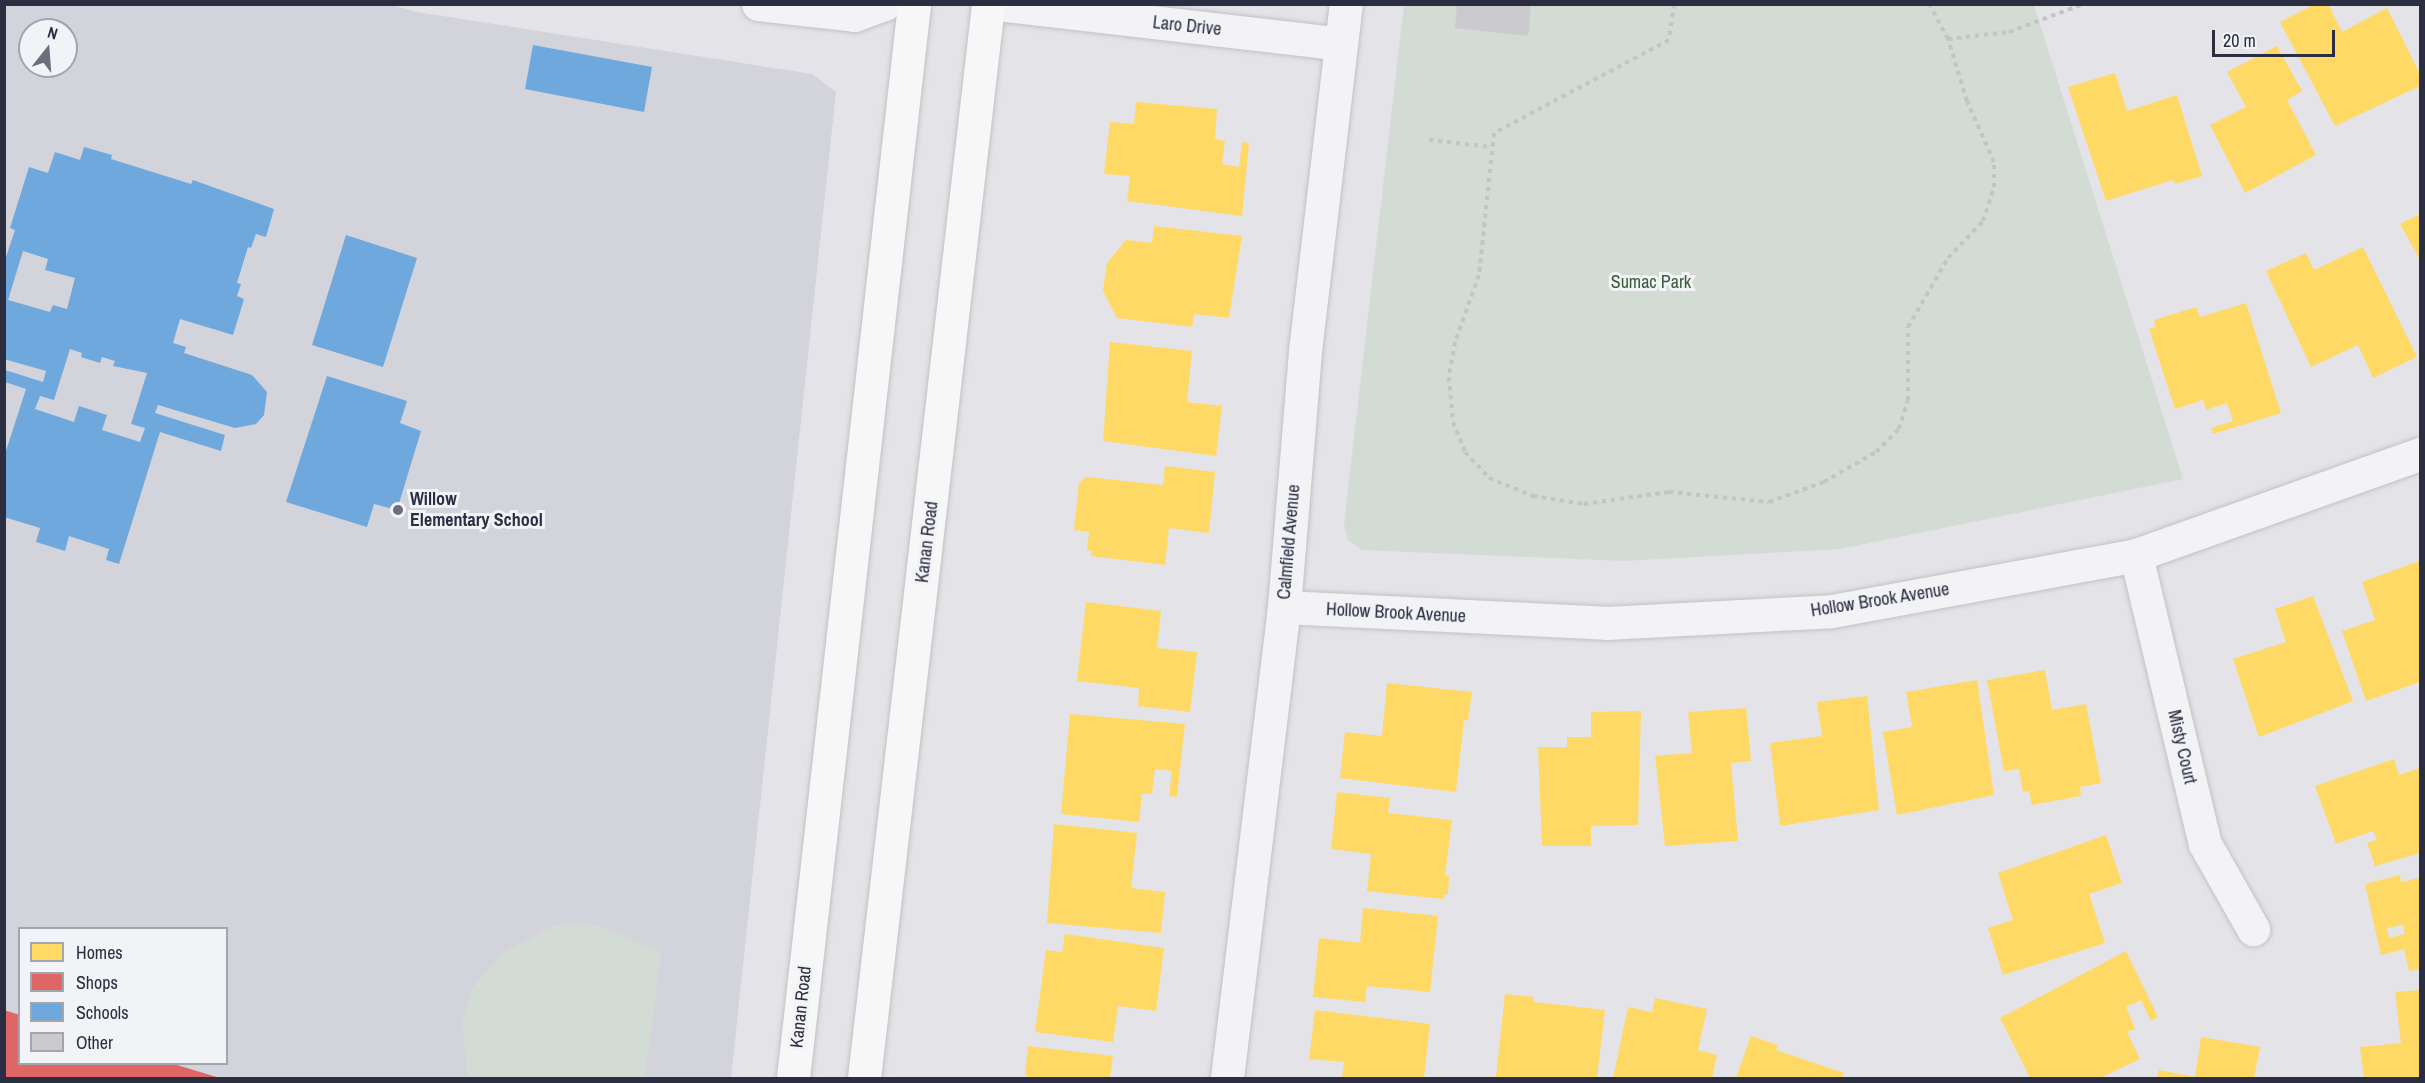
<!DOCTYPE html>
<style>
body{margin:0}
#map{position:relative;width:2425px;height:1083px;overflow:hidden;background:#e4e4e8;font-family:"Archivo Narrow",sans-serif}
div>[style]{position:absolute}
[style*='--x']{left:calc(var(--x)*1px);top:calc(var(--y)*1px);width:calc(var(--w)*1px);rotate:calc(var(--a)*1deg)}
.built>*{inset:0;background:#d2d3db}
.green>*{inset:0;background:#d2dbd4}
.homes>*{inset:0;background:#ffd966}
.shops>*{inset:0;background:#e06666}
.schools>*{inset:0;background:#6fa8dc}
.building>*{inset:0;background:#cacacf}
.path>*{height:4px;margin-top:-2px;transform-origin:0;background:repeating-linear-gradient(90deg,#c3c3c8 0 4.5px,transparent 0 9px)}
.roads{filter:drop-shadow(0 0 2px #c2c2c6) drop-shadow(0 0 2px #c2c2c6)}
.minor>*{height:33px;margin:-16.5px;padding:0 16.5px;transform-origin:16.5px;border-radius:16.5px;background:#f3f3f5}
.major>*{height:33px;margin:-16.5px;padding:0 16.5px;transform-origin:16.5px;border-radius:16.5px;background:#f7f7f7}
.dots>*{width:16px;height:16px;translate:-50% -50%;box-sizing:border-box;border:3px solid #f2f3f7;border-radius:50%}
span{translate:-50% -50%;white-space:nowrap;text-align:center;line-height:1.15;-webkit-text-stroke:6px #f2f3f7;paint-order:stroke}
.street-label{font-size:18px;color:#2b2e41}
.park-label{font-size:18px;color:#395c3a}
.poi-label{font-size:18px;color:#2b2e41;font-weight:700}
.left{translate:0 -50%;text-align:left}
.frame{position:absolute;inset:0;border:6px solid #2b2e41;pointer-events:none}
.legend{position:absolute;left:18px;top:927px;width:210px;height:138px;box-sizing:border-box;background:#f2f3f7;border:2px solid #a2a4ae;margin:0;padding:8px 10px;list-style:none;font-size:18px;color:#2b2e41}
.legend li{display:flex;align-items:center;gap:12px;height:30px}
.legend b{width:30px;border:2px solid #a2a4ae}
.north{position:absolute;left:18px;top:18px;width:60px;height:60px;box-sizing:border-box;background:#f2f3f7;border:2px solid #a2a4ae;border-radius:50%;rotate:17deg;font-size:16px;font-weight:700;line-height:24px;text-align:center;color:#2b2e41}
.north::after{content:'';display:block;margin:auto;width:21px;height:27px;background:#6c6e7b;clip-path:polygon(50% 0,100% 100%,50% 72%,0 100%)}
.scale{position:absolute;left:2212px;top:30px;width:123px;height:27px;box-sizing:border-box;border:3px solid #2b2e41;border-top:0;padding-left:8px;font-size:18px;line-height:21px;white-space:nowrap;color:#2b2e41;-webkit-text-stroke:4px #f2f3f7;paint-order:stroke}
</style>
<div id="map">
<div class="built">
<i style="clip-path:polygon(evenodd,5px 5px,391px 5px,417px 12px,812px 74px,836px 92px,731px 1078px,222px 1078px,174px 1064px,226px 1064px,226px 928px,20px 928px,19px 1015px,5px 1010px,5px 5px,30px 30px,66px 30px,66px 66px,30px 66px,30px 30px)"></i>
</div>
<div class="green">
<i style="clip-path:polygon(1404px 5px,2034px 5px,2183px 479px,1840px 549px,1624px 561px,1362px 550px,1348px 540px,1344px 524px)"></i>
<i style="clip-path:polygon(555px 925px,598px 925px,661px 952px,645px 1078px,468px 1078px,462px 1023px,472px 988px,504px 952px)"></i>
</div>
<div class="homes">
<i style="clip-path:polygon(2315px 4px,2328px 4px,2342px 32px,2387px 8px,2420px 74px,2420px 86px,2335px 126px,2280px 22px)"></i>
<i style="clip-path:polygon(2277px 46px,2302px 91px,2287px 100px,2316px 155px,2245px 193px,2210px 125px,2246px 107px,2227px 72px)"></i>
<i style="clip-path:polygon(2115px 73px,2127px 111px,2177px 95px,2202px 176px,2175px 184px,2173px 180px,2106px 201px,2068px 87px)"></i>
<i style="clip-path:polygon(1136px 102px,1217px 109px,1215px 139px,1225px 141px,1222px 164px,1239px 167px,1242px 142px,1249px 143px,1242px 216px,1127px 201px,1130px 176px,1104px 174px,1110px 122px,1134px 124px)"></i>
<i style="clip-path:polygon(2420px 214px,2420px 260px,2400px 224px)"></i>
<i style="clip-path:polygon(1154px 226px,1242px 236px,1229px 318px,1194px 314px,1192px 327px,1117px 318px,1103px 291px,1107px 263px,1126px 240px,1152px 243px)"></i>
<i style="clip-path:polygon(2363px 247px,2417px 357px,2373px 378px,2358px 345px,2311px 367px,2266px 271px,2306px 253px,2314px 270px)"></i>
<i style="clip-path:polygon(2246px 303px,2281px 413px,2213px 434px,2211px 428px,2233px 421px,2227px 403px,2206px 410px,2203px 400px,2175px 409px,2149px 329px,2156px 327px,2154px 320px,2196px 307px,2200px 317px)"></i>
<i style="clip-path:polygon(1110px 342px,1192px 351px,1187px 402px,1222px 406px,1216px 456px,1103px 441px)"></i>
<i style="clip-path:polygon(1165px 466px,1215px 472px,1209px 533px,1169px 528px,1165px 565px,1091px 556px,1092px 551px,1087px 550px,1089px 532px,1074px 530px,1079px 483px,1086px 477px,1163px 485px)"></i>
<i style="clip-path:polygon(2419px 561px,2420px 682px,2366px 701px,2342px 631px,2375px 620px,2362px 582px)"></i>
<i style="clip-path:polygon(2313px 596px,2353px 701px,2259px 737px,2233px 659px,2286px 642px,2275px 609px)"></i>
<i style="clip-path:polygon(1086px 602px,1161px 611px,1157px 648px,1197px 652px,1190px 712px,1138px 706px,1139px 688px,1077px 681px)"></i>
<i style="clip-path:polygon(2045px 670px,2052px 710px,2086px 704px,2101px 783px,2080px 787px,2081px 796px,2032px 805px,2029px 791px,2023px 792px,2019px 769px,2004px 771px,1987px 680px)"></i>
<i style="clip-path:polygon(1977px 680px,1994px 795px,1897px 815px,1883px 732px,1912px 727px,1906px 692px)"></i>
<i style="clip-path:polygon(1387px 683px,1472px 692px,1468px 721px,1464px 720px,1456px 792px,1340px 778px,1345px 732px,1382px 736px)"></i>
<i style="clip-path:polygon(1867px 696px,1879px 810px,1780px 826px,1770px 743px,1822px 736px,1817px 702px)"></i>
<i style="clip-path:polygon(1746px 708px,1751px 761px,1731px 763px,1738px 841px,1665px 846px,1655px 756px,1692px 753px,1688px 712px)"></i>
<i style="clip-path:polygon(1641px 711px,1638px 825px,1591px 826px,1591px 846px,1542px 846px,1538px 747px,1567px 747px,1567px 737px,1591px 737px,1591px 712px)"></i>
<i style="clip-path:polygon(1070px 714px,1185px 724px,1177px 797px,1169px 796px,1172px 771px,1155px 769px,1152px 794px,1142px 794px,1139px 822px,1061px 814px)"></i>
<i style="clip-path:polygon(2394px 759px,2399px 775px,2420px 768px,2420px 853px,2375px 866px,2367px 843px,2377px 840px,2373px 831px,2336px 844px,2315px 786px)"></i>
<i style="clip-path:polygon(1337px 792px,1390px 798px,1388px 813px,1452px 820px,1445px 875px,1449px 876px,1448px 895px,1444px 894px,1443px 899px,1367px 891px,1371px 854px,1331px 849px)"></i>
<i style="clip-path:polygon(1054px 824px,1137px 833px,1131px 888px,1165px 892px,1161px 933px,1047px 923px)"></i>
<i style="clip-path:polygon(2106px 835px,2122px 883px,2089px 894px,2105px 943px,2003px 975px,1988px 928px,2013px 920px,1998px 873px)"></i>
<i style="clip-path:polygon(evenodd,2400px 875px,2401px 882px,2420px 878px,2420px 969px,2409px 971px,2404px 949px,2381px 955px,2365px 884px,2400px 875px,2403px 925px,2405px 934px,2389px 938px,2387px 928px,2403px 925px)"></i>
<i style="clip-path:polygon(1363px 908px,1438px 916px,1430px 992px,1367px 986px,1365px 1002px,1313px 997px,1319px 938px,1360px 943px)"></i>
<i style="clip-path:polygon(1065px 934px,1164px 948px,1156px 1011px,1118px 1006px,1113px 1042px,1035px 1032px,1046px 950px,1062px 952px)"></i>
<i style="clip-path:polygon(2126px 951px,2158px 1017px,2151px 1021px,2141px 1000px,2126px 1007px,2135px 1029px,2127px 1032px,2140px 1059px,2100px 1078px,2030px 1078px,2000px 1018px)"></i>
<i style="clip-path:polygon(2420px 990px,2420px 1078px,2364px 1078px,2360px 1047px,2401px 1043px,2395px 992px)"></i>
<i style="clip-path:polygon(1505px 994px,1534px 997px,1534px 1002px,1605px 1010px,1597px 1078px,1496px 1077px)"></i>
<i style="clip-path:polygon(1655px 998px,1707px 1009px,1698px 1050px,1717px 1055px,1712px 1078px,1613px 1078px,1628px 1007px,1652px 1012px)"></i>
<i style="clip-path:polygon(1315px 1010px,1430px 1024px,1424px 1078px,1342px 1078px,1344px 1062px,1309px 1059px)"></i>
<i style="clip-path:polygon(1751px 1036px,1778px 1045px,1776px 1050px,1844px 1073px,1842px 1078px,1736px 1078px)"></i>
<i style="clip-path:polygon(2201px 1037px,2260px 1047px,2254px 1078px,2157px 1078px,2159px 1070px,2195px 1077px)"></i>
<i style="clip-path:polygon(1028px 1046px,1113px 1056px,1110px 1078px,1030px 1078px,1025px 1075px)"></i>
</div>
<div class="shops">
<i style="clip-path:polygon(4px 1010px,20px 1015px,20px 1064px,174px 1064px,220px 1078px,4px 1078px)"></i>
</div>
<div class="schools">
<i style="clip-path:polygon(533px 45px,652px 67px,644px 112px,525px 89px)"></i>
<i style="clip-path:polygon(evenodd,84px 147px,112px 155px,111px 159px,191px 184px,193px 180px,274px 209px,266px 237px,256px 234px,251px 248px,248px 247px,237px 283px,241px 284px,237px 296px,244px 299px,233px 335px,180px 319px,173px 343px,186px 347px,184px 353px,252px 375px,267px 392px,264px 415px,256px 424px,235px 428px,158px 405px,155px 413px,225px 435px,221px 451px,160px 432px,119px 564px,106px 560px,109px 549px,69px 536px,65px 551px,36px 542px,40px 528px,4px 517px,4px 457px,26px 389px,5px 382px,5px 370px,43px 382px,46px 371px,4px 359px,4px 263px,15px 230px,10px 228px,29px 167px,48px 173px,55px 152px,80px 160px,84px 147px,23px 251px,48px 259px,45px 270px,75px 278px,67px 309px,53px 305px,50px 312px,8px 300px,23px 251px,84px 147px,70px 349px,82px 353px,81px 357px,100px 363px,102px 357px,115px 361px,113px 366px,147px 373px,131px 424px,145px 428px,140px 442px,102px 430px,107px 415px,79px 406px,74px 422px,35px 409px,40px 396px,54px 400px,70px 349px)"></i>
<i style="clip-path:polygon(346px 235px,417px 258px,383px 367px,312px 345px)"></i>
<i style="clip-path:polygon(327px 376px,407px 401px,400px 423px,421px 431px,397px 510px,374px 504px,367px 527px,286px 502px)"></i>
</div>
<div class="building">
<i style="clip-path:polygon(1457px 4px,1531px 4px,1528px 36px,1455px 28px)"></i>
</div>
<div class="path">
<i style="--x:1674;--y:4;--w:36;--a:98"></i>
<i style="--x:1669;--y:40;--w:198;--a:152"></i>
<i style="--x:1494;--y:133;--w:143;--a:96"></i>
<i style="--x:1479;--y:275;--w:71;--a:109.7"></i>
<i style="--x:1455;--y:342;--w:36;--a:100"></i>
<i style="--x:1449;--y:377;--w:45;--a:84.9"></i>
<i style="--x:1453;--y:422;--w:32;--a:68"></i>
<i style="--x:1465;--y:452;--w:35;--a:47"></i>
<i style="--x:1489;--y:478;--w:48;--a:22.2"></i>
<i style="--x:1533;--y:496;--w:52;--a:8.9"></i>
<i style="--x:1584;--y:504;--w:86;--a:-8"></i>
<i style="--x:1669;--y:492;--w:100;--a:5.7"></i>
<i style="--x:1769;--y:502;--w:59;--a:-20"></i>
<i style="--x:1824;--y:482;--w:60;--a:-30"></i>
<i style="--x:1876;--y:452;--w:33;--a:-45"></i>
<i style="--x:1899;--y:429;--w:30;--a:-73"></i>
<i style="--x:1908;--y:400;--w:73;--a:-90"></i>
<i style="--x:1908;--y:327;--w:80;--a:-59.9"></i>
<i style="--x:1948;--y:258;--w:51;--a:-46.6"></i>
<i style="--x:1983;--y:221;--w:36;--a:-72"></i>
<i style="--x:1994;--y:187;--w:25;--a:-90"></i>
<i style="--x:1994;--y:162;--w:67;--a:-113.9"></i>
<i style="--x:1967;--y:101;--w:65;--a:-107"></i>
<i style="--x:1948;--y:39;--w:40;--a:-118"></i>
<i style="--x:1948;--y:39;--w:61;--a:-6.5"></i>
<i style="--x:2009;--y:32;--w:79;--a:-20.7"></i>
<i style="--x:1429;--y:140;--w:63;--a:6.3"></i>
</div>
<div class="roads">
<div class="minor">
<i style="--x:758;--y:4;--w:97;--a:6.5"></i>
<i style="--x:854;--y:15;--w:33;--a:-20"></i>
<i style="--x:997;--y:4;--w:346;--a:6.6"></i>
<i style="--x:2136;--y:555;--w:297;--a:76.6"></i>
<i style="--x:2205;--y:844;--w:98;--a:60.5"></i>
<i style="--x:1284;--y:607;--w:322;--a:2.8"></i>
<i style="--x:1606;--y:623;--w:226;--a:-3"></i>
<i style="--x:1832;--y:611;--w:309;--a:-10.4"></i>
<i style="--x:2136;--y:555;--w:301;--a:-19.6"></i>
<i style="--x:1227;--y:1078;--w:474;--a:-83.1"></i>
<i style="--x:1284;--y:607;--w:257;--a:-85.3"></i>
<i style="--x:1305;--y:351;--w:349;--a:-83.3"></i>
</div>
<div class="major">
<i style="--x:793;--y:1078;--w:1081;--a:-83.57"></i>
<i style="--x:864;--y:1078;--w:1081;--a:-83.41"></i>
</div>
</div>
<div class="dots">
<i style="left:398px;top:510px;background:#6c6e7b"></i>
</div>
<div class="street-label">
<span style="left:1187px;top:26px;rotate:6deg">Laro Drive</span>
<span style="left:927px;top:542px;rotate:-83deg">Kanan Road</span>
<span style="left:1289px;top:542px;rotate:-85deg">Calmfield Avenue</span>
<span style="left:1880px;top:600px;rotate:-9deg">Hollow Brook Avenue</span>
<span style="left:1396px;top:613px;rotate:3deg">Hollow Brook Avenue</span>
<span style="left:2182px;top:747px;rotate:77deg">Misty Court</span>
<span style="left:801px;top:1007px;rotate:-84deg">Kanan Road</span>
</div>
<div class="park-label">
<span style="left:1651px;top:282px">Sumac Park</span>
</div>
<div class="poi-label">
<span class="left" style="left:410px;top:510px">Willow<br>Elementary School</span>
</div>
<div class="frame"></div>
<ul class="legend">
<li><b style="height:16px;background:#ffd966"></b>Homes</li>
<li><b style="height:16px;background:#e06666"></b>Shops</li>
<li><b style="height:16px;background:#6fa8dc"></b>Schools</li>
<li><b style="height:16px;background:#cacacf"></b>Other</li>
</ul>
<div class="north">N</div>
<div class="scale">20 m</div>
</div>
